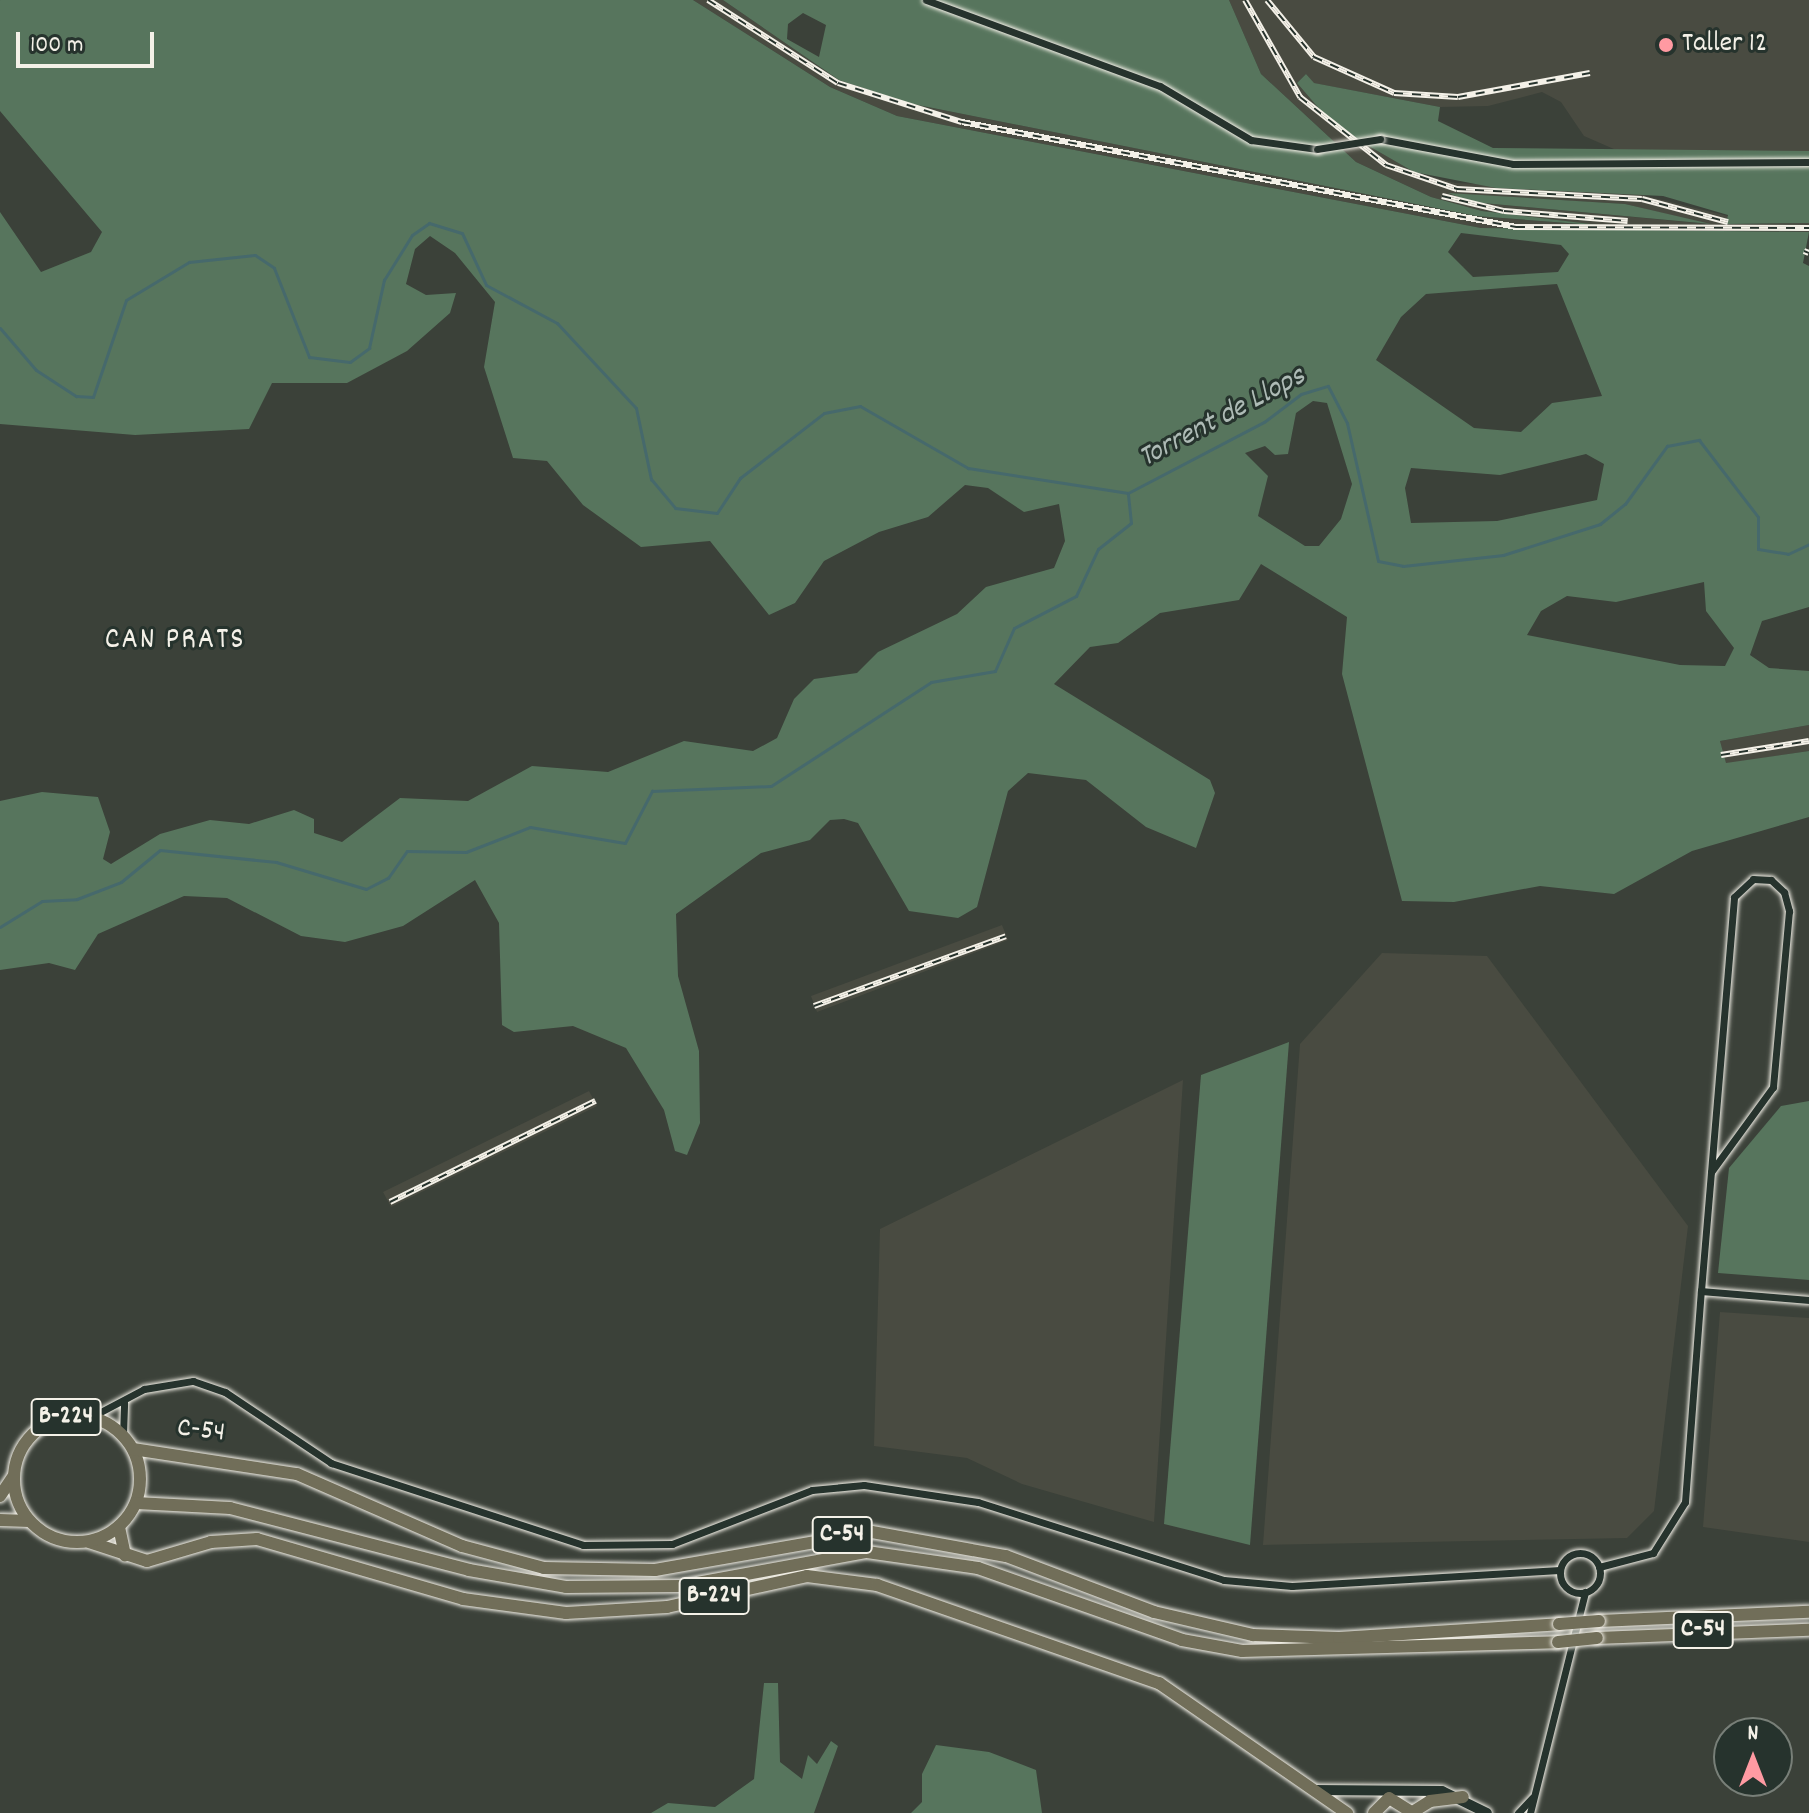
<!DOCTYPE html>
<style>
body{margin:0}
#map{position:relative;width:1809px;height:1813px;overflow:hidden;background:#3b4139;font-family:Dekko,sans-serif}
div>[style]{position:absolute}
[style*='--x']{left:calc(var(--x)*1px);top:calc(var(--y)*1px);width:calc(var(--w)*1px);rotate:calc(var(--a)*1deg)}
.built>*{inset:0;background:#494b41}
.green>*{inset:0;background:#57755d}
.stream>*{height:3px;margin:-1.5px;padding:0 1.5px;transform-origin:1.5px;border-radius:1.5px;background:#46696c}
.roads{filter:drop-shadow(0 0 2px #f4f1e8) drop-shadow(0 0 2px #f4f1e8)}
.minor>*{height:7px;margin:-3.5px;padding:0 3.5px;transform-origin:3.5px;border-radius:3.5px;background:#26332d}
.minor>.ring{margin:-3.5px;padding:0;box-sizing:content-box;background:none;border:7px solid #26332d;border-radius:50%}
.secondary>*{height:10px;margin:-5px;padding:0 5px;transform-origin:5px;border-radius:5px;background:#26332d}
.primary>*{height:12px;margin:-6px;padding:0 6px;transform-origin:6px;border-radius:6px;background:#716e59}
.trunk>*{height:12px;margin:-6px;padding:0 6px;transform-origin:6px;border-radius:6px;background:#716e59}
.trunk>.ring{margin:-6px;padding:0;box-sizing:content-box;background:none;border:12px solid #716e59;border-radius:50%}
.rail>*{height:6px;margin-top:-3px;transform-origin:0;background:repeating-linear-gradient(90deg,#26332d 0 9px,#f4f1e8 0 18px);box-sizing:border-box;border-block:2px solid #f4f1e8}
.bridges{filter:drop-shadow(0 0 2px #f4f1e8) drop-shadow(0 0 2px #f4f1e8)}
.minor-bridge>*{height:7px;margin:-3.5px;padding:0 3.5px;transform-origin:3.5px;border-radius:3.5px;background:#26332d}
.trunk-bridge>*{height:12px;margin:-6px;padding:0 6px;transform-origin:6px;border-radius:6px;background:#716e59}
.dots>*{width:22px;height:22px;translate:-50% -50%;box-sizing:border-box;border:4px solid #26332d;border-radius:50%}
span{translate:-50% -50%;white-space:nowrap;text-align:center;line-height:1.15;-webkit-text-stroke:6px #26332d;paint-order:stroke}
.shield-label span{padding:2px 6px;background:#26332d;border:2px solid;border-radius:6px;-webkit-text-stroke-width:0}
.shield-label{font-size:26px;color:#f4f1e8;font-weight:700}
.poi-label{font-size:28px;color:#f4f1e8}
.left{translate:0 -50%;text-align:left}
.street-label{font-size:28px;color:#f4f1e8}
.water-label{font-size:30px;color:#aebbb6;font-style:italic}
.neighbourhood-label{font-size:30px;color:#f4f1e8;letter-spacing:2px}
.north{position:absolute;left:1713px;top:1717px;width:80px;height:80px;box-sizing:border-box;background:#26332d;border:2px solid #787f78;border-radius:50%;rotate:0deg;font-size:22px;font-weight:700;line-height:32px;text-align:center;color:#f4f1e8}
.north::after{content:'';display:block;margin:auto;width:28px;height:36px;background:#ff9aa2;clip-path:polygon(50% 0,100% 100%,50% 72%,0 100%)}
.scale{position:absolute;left:16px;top:32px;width:138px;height:36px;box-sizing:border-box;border:4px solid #f4f1e8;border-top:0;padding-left:10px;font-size:24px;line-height:28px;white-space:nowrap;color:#f4f1e8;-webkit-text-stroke:6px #26332d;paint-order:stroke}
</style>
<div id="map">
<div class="built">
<i style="clip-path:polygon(evenodd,693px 0,723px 0,839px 80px,908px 103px,1476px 216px,1604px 226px,1482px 211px,1431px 197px,1356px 162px,1261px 74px,1229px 0,1809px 0,1809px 151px,1623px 153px,1584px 136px,1561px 102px,1542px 92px,1488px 106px,1440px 107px,1313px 83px,1306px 74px,1297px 83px,1334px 126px,1414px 172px,1455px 183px,1617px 189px,1728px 216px,1726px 224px,1809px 223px,1809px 232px,1481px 228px,897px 116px,830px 87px,693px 0,1453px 194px,1625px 204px,1708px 224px,1472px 202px,1453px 194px)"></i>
<i style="clip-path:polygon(1809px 725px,1809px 751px,1726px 764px,1720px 741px)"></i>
<i style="clip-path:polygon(1002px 925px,1008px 940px,817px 1012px,811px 996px)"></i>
<i style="clip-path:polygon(1382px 953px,1487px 956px,1688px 1226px,1654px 1511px,1627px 1538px,1263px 1545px,1300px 1044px)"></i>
<i style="clip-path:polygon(1183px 1080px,1154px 1522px,1022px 1484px,967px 1458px,874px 1446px,880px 1229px)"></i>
<i style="clip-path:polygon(589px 1091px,597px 1106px,391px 1207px,383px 1192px)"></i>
<i style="clip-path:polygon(1720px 1312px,1809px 1318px,1809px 1542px,1703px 1527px)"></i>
</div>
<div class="green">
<i style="clip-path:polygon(evenodd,0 0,693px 0,830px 87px,897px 116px,1481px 228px,1809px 232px,1803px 263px,1809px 266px,1809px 607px,1762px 621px,1750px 655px,1769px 668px,1809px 671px,1809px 725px,1720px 741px,1726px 763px,1809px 751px,1809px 817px,1692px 851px,1614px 894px,1540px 886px,1454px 902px,1402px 901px,1342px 674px,1347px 617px,1261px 564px,1239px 600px,1160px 613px,1118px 643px,1090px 647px,1054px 684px,1210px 780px,1215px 793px,1196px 848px,1146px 827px,1086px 780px,1028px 773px,1008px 791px,977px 907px,958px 918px,909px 911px,858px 823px,844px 819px,830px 820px,810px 840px,761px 853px,676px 914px,678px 976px,699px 1051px,700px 1123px,687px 1155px,675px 1151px,664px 1110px,626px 1048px,573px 1026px,514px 1032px,502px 1025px,499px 923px,475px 880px,403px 926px,345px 942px,301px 936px,227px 898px,184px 896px,98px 934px,75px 970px,49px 963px,0 970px,0 801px,42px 792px,98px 797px,110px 832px,103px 859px,111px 864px,160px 834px,210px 820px,249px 824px,294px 810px,314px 819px,314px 833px,342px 842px,400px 798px,468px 801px,532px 766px,608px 772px,684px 741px,753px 751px,777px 738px,794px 699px,814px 679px,857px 673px,878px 652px,957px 614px,986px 587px,1054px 568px,1065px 541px,1059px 504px,1024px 512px,988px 488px,965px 485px,928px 517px,879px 532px,824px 561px,795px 603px,769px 615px,710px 541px,641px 547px,583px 505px,547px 461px,513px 458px,484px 367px,495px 302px,455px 253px,430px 236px,415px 249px,406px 284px,426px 295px,456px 293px,450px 313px,407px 351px,347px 383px,272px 383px,249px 429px,135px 435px,0 424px,0 212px,41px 272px,91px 252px,102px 232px,0 111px,0 0,1461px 233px,1561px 245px,1569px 254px,1558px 272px,1473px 277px,1448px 252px,1461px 233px,0 0,1557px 284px,1602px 396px,1552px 403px,1521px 432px,1474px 428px,1376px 360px,1401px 317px,1426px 294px,1557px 284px,0 0,1313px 401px,1327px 403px,1352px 484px,1341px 519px,1319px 546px,1305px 546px,1258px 516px,1268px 476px,1245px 453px,1265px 446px,1275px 455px,1288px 454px,1296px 413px,1313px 401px,0 0,1586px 454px,1604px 464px,1597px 500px,1497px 521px,1411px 523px,1405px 488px,1411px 468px,1500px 475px,1586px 454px,0 0,1704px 582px,1706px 611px,1734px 648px,1725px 666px,1680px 665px,1527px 635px,1541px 611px,1567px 596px,1616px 602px,1704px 582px)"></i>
<i style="clip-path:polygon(evenodd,723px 0,1229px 0,1261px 74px,1356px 162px,1431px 197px,1482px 211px,1607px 226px,1476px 216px,908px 103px,839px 80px,723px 0,803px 13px,826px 25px,819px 57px,787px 39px,788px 24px,803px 13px)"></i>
<i style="clip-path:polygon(1306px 74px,1314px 83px,1440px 107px,1438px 121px,1493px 148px,1809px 151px,1809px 223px,1726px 224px,1728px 215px,1663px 196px,1496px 188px,1414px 172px,1334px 126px,1297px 83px)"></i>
<i style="clip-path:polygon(1448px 193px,1625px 204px,1711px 224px,1472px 202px)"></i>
<i style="clip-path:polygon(1289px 1042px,1250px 1545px,1164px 1524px,1201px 1075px)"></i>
<i style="clip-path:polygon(1809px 1101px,1809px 1280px,1718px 1273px,1729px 1168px,1781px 1106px)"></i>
<i style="clip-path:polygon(764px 1683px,778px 1683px,780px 1762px,802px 1779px,808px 1755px,817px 1764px,831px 1741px,838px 1746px,814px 1813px,651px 1813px,668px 1803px,715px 1807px,754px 1779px)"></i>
<i style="clip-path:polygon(936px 1745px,989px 1752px,1036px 1770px,1042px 1813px,911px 1813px,922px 1802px,922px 1774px)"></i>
</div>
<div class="stream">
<i style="--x:0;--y:328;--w:55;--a:49.4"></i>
<i style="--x:36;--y:370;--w:48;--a:33"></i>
<i style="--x:76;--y:396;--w:17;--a:3"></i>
<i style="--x:93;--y:397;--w:102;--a:-71.2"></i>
<i style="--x:126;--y:300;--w:74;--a:-31.1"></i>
<i style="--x:189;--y:262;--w:66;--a:-6.1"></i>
<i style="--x:255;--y:255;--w:23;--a:34"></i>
<i style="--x:274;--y:268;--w:96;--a:68.5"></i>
<i style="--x:309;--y:357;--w:41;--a:7"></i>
<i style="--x:350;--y:362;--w:24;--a:-36"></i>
<i style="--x:369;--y:348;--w:70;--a:-77.6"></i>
<i style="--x:384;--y:280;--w:53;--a:-58.1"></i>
<i style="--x:412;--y:235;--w:21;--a:-35"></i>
<i style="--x:429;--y:223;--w:34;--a:17"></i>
<i style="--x:462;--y:233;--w:57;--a:65.2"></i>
<i style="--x:486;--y:285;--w:81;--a:28.2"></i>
<i style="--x:557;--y:323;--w:116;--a:47.1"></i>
<i style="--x:636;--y:408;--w:73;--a:78.1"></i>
<i style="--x:651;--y:479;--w:38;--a:50"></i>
<i style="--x:675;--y:508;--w:42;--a:6.8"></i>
<i style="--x:717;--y:513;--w:42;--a:-56.7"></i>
<i style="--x:740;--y:478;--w:106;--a:-37.7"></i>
<i style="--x:824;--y:413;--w:37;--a:-11"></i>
<i style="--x:860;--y:406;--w:125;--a:29.9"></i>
<i style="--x:968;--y:468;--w:162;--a:8.9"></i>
<i style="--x:1128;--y:493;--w:153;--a:-27.6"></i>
<i style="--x:1264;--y:422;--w:46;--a:-37.1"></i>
<i style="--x:1301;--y:394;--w:28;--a:-17"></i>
<i style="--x:1328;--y:386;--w:42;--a:62.8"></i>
<i style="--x:1347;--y:423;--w:141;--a:77.3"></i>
<i style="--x:1378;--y:561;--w:25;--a:11"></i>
<i style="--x:1403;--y:566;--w:101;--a:-6.3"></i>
<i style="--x:1503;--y:555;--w:102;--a:-17.7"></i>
<i style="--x:1600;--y:524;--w:32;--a:-39"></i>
<i style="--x:1625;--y:504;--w:72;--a:-54.1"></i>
<i style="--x:1667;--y:446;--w:33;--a:-11"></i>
<i style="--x:1699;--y:440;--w:97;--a:52.5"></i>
<i style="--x:1758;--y:517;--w:32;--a:90"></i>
<i style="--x:1758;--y:549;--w:30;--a:9"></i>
<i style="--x:1788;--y:554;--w:23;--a:-25"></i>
<i style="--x:0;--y:927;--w:49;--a:-31.8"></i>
<i style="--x:42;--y:901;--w:35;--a:-3"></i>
<i style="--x:77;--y:899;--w:47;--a:-21.1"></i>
<i style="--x:121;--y:882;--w:50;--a:-39.4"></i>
<i style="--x:160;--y:850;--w:117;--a:5.9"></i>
<i style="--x:276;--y:862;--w:94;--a:16.7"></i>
<i style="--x:366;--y:889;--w:25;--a:-27"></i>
<i style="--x:388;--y:878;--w:33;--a:-55"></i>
<i style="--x:407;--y:851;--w:59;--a:1"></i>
<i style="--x:466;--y:852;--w:69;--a:-21.3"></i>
<i style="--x:530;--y:827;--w:96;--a:9.6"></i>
<i style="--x:625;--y:843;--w:59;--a:-62.6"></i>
<i style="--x:652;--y:791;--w:119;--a:-2.4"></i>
<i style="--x:771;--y:786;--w:191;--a:-33"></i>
<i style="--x:931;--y:682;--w:65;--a:-9.8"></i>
<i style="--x:995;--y:671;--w:47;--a:-66.2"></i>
<i style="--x:1014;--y:628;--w:70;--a:-27.3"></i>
<i style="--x:1076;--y:596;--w:52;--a:-64.9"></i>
<i style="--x:1098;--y:549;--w:42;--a:-38.2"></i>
<i style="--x:1131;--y:523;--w:29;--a:-96"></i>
</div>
<div class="roads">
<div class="minor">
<i style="--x:926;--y:0;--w:249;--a:20.2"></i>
<i style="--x:1160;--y:86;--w:106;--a:30.7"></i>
<i style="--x:1251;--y:140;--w:67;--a:7.8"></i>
<i style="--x:1380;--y:139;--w:135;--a:10.6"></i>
<i style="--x:1513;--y:164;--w:296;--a:-0.4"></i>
<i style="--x:1701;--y:1291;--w:108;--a:4.8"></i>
<i style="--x:91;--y:1417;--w:60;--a:-27.8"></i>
<i style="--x:144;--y:1389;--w:50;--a:-9.3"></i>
<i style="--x:193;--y:1381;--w:34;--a:19"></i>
<i style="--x:225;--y:1392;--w:128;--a:33.8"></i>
<i style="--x:331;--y:1463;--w:265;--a:18"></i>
<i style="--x:583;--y:1545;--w:89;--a:-0.6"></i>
<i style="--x:672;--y:1544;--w:150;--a:-21.1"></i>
<i style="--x:812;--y:1490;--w:52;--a:-5.5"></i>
<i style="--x:864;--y:1485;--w:115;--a:8.5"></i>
<i style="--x:978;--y:1502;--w:258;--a:17.6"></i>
<i style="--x:1224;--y:1580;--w:68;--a:5"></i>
<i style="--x:1292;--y:1586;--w:268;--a:-3.4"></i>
<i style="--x:123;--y:1435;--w:32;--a:-88"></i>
<i class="ring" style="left:1560px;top:1553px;width:33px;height:33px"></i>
<i style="--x:1599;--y:1567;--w:56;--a:-14.5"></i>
<i style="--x:1653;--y:1553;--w:60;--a:-57.9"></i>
<i style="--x:1685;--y:1502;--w:212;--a:-85.7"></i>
<i style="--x:1701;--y:1291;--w:395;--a:-85.2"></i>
<i style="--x:1734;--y:897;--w:26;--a:-43"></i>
<i style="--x:1753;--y:879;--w:18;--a:3"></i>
<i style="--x:1771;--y:880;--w:18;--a:43"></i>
<i style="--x:1784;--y:892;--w:20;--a:75"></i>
<i style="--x:1789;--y:911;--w:177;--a:95.2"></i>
<i style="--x:1773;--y:1087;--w:105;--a:126.1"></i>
<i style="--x:1518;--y:1813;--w:21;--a:-47"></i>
<i style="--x:1530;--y:1813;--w:228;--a:-76"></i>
</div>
<div class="secondary">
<i style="--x:1314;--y:1790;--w:128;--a:0.4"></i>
<i style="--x:1442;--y:1791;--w:50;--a:26.1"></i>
</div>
<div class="primary">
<i style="--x:0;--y:1496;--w:25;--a:-56"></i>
<i style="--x:0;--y:1520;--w:29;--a:2"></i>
<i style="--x:119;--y:1527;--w:29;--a:78"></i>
<i style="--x:89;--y:1542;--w:61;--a:18.1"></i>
<i style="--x:147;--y:1561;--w:67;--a:-16.5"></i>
<i style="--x:211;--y:1542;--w:46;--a:-3.7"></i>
<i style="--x:257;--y:1539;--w:215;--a:16.2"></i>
<i style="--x:463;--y:1599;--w:104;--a:7.7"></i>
<i style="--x:566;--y:1613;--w:101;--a:-3.4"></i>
<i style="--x:667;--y:1607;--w:143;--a:-12.5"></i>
<i style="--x:807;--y:1576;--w:71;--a:7.3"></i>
<i style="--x:877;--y:1585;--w:299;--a:19.2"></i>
<i style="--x:1159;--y:1683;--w:229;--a:34.7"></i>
<i style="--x:1374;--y:1813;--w:21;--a:-45"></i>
<i style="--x:1389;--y:1798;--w:26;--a:32"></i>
<i style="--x:1411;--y:1813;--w:22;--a:-32"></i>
<i style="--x:1430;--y:1801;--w:33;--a:-7"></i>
</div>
<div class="trunk">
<i class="ring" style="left:14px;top:1416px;width:114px;height:114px"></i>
<i style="--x:133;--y:1449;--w:166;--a:8.7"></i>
<i style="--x:297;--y:1474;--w:180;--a:23.6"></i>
<i style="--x:462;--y:1546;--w:85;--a:15"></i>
<i style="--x:544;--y:1568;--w:111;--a:1"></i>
<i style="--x:655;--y:1570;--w:220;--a:-9.9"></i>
<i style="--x:872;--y:1532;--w:136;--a:10.2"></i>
<i style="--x:1006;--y:1556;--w:158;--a:20.7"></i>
<i style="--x:1154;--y:1612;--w:102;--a:13.1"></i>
<i style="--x:1253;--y:1635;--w:86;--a:2"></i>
<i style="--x:1339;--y:1638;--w:220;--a:-3.6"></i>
<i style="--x:136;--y:1503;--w:94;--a:3"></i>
<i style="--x:230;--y:1508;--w:247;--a:14.5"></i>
<i style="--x:469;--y:1570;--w:98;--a:9.9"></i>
<i style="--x:566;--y:1587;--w:115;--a:-0.5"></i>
<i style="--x:681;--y:1586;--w:189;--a:-10.4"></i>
<i style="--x:867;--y:1552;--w:112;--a:8.2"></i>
<i style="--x:978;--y:1568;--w:216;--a:19.4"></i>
<i style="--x:1182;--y:1640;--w:61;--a:10.4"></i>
<i style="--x:1242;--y:1651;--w:316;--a:-1.6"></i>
<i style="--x:1599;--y:1621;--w:210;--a:-2.5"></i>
<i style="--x:1597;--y:1638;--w:212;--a:-2.2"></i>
</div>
</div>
<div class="rail">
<i style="--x:708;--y:0;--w:154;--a:32.6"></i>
<i style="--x:838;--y:83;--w:130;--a:17.5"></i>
<i style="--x:962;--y:122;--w:564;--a:10.73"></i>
<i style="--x:1516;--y:227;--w:293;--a:0.2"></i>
<i style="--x:1245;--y:0;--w:112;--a:60.4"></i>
<i style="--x:1300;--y:97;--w:110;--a:38.3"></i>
<i style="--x:1386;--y:165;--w:75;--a:18.7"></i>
<i style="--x:1457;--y:189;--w:185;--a:3.1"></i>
<i style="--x:1642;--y:199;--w:89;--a:15"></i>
<i style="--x:1267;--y:0;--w:74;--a:50.5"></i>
<i style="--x:1314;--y:57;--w:88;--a:24.2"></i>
<i style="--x:1394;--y:93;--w:64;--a:3.6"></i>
<i style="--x:1458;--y:97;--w:134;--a:-10.3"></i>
<i style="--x:1442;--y:196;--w:64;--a:13.6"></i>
<i style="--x:1504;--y:211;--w:124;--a:4.6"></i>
<i style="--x:1804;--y:251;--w:5;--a:22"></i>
<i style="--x:1721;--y:755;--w:89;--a:-9"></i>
<i style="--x:814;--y:1006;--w:204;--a:-20"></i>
<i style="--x:390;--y:1202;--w:229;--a:-26.2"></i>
</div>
<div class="bridges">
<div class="minor-bridge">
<i style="--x:1317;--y:149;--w:64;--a:-9"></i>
</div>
<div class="trunk-bridge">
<i style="--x:1559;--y:1624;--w:40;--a:-4.3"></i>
<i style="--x:1558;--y:1642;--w:39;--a:-6"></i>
</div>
</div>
<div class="dots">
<i style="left:1666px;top:45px;background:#ff9aa2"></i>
</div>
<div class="shield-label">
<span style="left:66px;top:1417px">B-224</span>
<span style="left:842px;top:1535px">C-54</span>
<span style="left:714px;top:1596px">B-224</span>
<span style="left:1703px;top:1630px">C-54</span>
</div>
<div class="poi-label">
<span class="left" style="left:1682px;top:45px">Taller 12</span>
</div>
<div class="street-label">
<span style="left:201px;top:1432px;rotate:6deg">C-54</span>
</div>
<div class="water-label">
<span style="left:1223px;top:419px;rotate:-28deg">Torrent de Llops</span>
</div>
<div class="neighbourhood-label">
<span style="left:175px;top:642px">CAN PRATS</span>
</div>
<div class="north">N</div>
<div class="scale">100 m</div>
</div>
